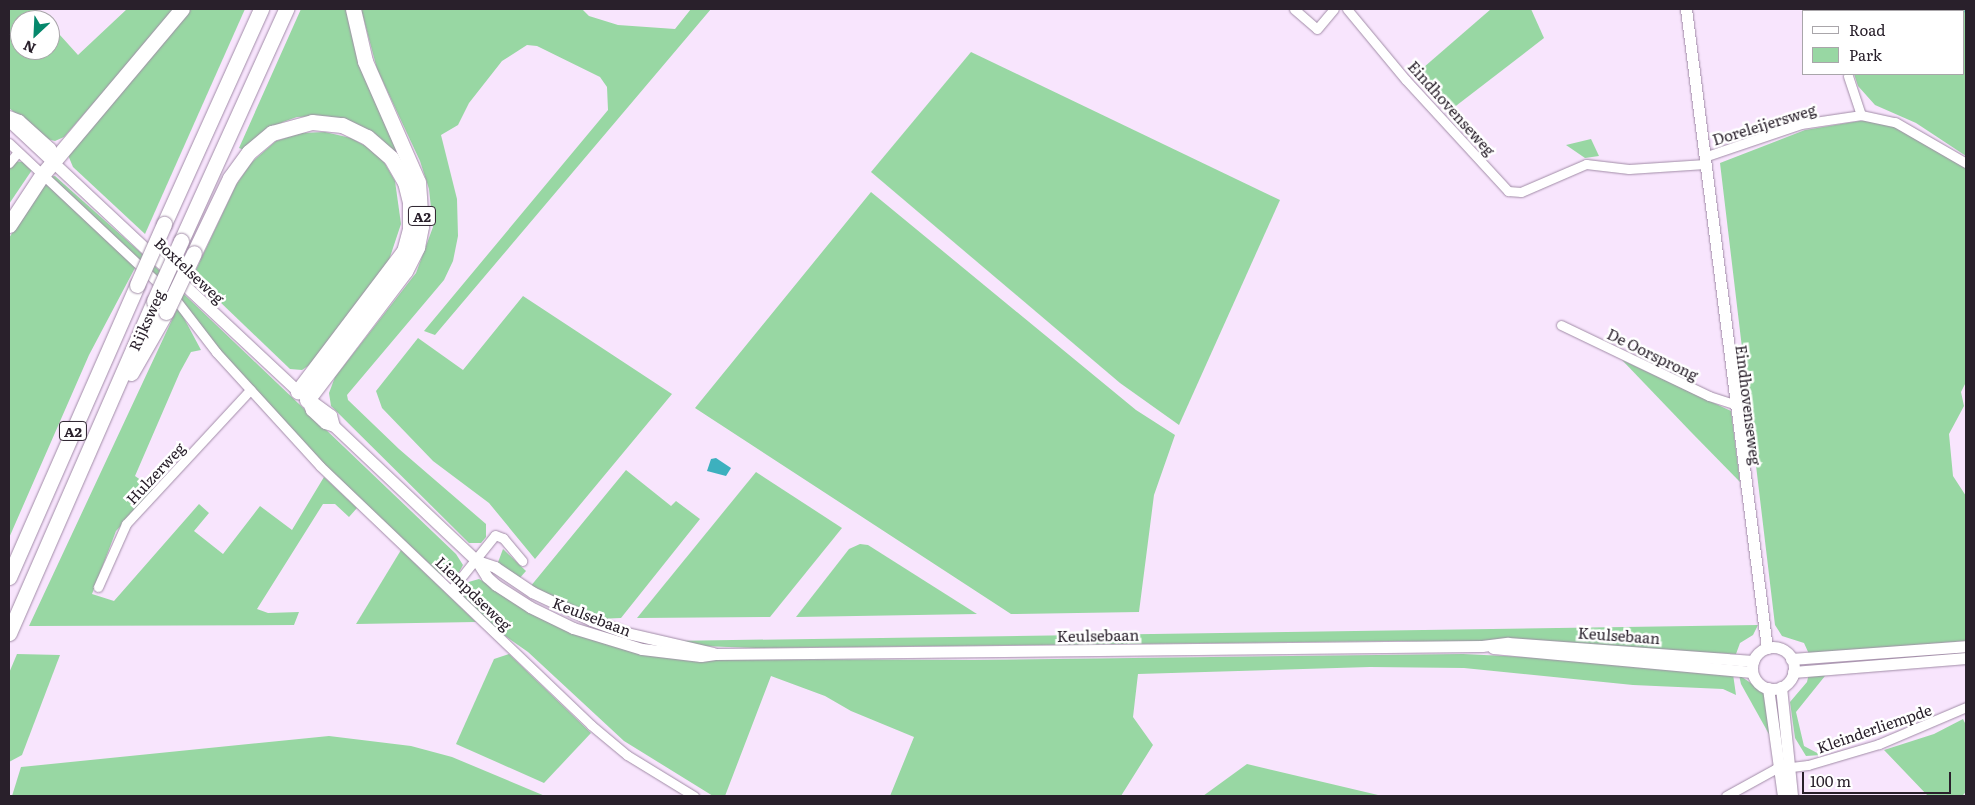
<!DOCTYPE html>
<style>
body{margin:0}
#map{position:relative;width:1975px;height:805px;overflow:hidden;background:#f8e5fd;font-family:Literata,serif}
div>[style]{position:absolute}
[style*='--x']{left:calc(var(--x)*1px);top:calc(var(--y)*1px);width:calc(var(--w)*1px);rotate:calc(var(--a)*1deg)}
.green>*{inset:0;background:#98d7a3}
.water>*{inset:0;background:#3db0be}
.stream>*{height:3px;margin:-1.5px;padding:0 1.5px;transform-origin:1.5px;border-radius:1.5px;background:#3db0be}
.roads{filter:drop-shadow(0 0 1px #a18ca7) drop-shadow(0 0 1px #a18ca7)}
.street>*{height:9px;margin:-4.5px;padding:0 4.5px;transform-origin:4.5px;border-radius:4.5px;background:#fff}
.secondary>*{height:11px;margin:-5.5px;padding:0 5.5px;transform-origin:5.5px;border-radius:5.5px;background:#fff}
.secondary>.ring{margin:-5.5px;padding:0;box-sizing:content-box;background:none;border:11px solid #fff;border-radius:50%}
.highway>*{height:15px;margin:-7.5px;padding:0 7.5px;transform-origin:7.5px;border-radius:7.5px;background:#fff}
.bridges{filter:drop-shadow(0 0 1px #a18ca7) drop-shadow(0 0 1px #a18ca7)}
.highway-bridge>*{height:15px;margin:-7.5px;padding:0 7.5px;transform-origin:7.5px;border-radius:7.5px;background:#fff}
span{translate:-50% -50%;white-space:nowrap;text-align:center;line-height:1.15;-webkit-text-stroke:5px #fff;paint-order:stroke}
.shield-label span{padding:1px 4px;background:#fff;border:1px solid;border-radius:4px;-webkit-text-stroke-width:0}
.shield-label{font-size:14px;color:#29202b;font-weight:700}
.street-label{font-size:15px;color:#29202b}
.frame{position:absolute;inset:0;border:10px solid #29202b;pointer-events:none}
.legend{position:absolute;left:1802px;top:10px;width:162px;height:65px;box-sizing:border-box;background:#fff;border:1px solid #a9a6aa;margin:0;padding:6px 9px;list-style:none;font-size:15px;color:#29202b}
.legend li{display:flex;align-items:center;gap:10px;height:25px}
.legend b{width:25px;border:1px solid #a9a6aa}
.north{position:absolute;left:10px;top:10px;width:50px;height:50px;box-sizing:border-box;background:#fff;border:1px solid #a9a6aa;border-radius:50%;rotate:205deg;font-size:14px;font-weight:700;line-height:20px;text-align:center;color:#29202b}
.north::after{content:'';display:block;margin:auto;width:18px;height:22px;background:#05886c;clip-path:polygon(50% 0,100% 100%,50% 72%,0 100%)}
.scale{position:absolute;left:1802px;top:772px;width:149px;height:22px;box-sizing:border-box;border:2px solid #29202b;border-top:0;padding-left:6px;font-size:15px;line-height:18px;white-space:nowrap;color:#29202b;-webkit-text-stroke:4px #fff;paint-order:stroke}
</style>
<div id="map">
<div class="green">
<i style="clip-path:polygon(9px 9px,36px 9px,46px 20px,20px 20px,20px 50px,50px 50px,50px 24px,78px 55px,127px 9px,176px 9px,64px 137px,55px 141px,47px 139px,9px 108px)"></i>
<i style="clip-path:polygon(187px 9px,245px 9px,145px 234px,73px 167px,68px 155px)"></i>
<i style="clip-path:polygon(301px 9px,350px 9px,408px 167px,380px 138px,357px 125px,326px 116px,297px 117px,283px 122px,244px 150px,239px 148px)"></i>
<i style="clip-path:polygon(361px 9px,582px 9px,589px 16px,618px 25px,675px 29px,691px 9px,711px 9px,435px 335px,424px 331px,608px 110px,607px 87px,600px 77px,537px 46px,527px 45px,502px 61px,469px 103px,458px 125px,441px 135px,457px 199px,458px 236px,453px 261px,444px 280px,347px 395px,348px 400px,399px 449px,486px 524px,486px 537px,481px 543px,469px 543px,331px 406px,329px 393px,335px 377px,416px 273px,433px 227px,429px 189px,420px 161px,377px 69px)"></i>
<i style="clip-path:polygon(1491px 9px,1531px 9px,1544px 38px,1448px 112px,1416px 74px)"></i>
<i style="clip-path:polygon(1884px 9px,1966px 9px,1966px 156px,1916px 123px,1875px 105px,1858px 86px,1854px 74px,1964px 74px,1964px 11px,1882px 11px)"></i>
<i style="clip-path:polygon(971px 52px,1280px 200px,1179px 425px,1120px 383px,871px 172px)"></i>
<i style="clip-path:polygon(1865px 120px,1901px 128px,1966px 168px,1966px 382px,1961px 392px,1964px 406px,1949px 434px,1953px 476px,1966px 496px,1966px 641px,1809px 654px,1804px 643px,1782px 636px,1775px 625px,1720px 163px,1805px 130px)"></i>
<i style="clip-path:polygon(325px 132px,351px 138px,371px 149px,384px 162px,395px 181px,401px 224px,389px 260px,314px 362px,302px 370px,290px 369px,193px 276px,236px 185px,251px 163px,276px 141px,301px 133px)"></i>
<i style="clip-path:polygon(1591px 139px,1599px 156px,1585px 158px,1566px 145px)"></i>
<i style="clip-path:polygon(13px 161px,23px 162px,32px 170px,9px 204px,9px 166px)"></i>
<i style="clip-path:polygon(55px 176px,141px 253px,456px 554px,463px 565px,456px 578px,448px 579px,439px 573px,330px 470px,226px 358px,181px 300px,50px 177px)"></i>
<i style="clip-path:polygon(44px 182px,136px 266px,89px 355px,9px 538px,9px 238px)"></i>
<i style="clip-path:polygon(871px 192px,1136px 410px,1175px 435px,1154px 495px,1139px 612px,1011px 614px,695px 408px)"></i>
<i style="clip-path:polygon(523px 296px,672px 394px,535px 559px,489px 503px,433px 461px,382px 408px,376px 391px,418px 338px,463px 370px)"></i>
<i style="clip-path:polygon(178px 307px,201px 350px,191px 352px,180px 372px,135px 476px,155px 490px,116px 531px,92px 594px,114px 601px,199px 504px,209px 513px,194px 531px,223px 554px,260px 506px,292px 530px,324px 477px,357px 508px,349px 517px,335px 504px,323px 504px,257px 609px,268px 613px,299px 612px,294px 625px,29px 626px)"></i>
<i style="clip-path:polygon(1622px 360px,1731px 411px,1740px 482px,1691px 432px)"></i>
<i style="clip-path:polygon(626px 470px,671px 506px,676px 501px,700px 519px,621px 618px,597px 619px,530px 587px)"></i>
<i style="clip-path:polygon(756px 472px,842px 528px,770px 617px,637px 618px)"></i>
<i style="clip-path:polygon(860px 544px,868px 545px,977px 614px,796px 617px,849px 549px)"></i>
<i style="clip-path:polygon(503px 549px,526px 571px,518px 580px,497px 565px)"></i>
<i style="clip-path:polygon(401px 550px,447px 594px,476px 622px,356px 624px)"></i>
<i style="clip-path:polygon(479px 579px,588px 637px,630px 651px,681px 659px,974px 660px,1463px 654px,1584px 660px,1733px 674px,1736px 695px,1723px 689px,1633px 685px,1464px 668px,1370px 667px,1138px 674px,1133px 717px,1153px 745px,1121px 796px,890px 796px,914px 737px,851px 711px,825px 696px,771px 676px,725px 796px,713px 796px,624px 741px,528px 652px,501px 633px,464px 597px,465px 583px)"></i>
<i style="clip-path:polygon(1758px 625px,1753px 635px,1740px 643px,1736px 654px,1399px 641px,756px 648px,701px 646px,670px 641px)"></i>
<i style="clip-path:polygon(17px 654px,60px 655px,22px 755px,9px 762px,9px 673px)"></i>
<i style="clip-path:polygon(509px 654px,591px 733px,544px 783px,456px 744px,494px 659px)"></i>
<i style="clip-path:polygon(1829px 671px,1796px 712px,1804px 746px,1821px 755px,1806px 756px,1795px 738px,1790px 702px,1807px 682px,1809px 673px)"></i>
<i style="clip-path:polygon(1739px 675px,1767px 694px,1770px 736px,1741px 684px)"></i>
<i style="clip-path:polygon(1963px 719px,1966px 725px,1966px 792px,1962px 796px,1928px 796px,1884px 750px,1934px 734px)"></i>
<i style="clip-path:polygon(329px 736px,411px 746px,452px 757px,545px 796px,12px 796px,21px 767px)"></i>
<i style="clip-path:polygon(1247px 764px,1378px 795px,1203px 796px)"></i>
</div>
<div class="water">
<i style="clip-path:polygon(716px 458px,731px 468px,726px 476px,707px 471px,711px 459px)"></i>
</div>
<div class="stream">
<i style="--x:1884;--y:9;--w:3;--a:45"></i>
<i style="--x:1958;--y:9;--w:5;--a:22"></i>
<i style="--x:1918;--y:11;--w:7;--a:-16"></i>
</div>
<div class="roads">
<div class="street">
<i style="--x:1294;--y:9;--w:30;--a:41"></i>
<i style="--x:1317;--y:29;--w:26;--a:-50"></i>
<i style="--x:1347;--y:9;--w:92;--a:50.3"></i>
<i style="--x:1406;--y:80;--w:151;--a:47.4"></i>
<i style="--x:1508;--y:191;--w:13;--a:4"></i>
<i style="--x:1521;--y:192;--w:71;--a:-23.3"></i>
<i style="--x:1586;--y:164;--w:43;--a:6.6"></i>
<i style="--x:1629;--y:169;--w:76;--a:-3.8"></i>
<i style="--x:1848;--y:76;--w:41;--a:71.6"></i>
<i style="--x:9;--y:143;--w:229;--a:43.2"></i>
<i style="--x:176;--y:300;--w:66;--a:52.4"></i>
<i style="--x:216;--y:352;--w:154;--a:47.6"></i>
<i style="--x:320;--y:466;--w:375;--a:43.7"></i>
<i style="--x:591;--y:725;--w:47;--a:39.8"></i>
<i style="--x:627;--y:755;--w:79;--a:31.5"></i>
<i style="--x:1704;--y:157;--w:102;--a:-18.8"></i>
<i style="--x:1801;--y:124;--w:61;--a:-8.5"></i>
<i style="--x:1861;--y:115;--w:35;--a:12"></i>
<i style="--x:1895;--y:122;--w:82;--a:30"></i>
<i style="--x:9;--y:163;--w:14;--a:-51"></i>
<i style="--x:1561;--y:325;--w:164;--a:25.6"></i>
<i style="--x:1709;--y:396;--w:26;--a:18"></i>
<i style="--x:98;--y:587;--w:69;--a:-66"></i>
<i style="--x:126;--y:524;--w:183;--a:-47.2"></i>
<i style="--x:451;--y:590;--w:70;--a:-51.3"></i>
<i style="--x:495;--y:535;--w:9;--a:21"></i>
<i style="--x:503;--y:538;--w:30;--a:50"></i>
<i style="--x:1726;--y:796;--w:56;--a:-28.9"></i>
<i style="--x:1775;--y:769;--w:33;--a:-7"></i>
<i style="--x:1808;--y:765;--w:74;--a:-16.5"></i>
<i style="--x:1879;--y:744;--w:95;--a:-23"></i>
</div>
<div class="secondary">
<i style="--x:1686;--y:9;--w:644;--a:82.78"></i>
<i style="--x:9;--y:116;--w:11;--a:22"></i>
<i style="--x:19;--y:120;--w:42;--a:42.1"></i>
<i style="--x:50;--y:148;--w:13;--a:77"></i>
<i style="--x:9;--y:121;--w:396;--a:43.1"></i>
<i style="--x:298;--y:391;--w:41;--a:36"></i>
<i style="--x:331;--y:415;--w:11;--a:75"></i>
<i style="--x:307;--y:400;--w:11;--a:68"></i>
<i style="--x:311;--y:410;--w:19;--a:43"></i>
<i style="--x:325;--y:423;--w:9;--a:18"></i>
<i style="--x:334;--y:426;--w:197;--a:43.4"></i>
<i style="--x:477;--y:561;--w:19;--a:58"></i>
<i style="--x:487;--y:577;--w:12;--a:42"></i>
<i style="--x:496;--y:585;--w:40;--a:32.9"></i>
<i style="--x:530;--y:607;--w:48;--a:26"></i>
<i style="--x:573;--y:628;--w:72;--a:16.9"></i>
<i style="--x:642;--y:649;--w:59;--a:6.8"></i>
<i style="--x:701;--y:656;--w:14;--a:-8"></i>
<i style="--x:715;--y:654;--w:767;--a:-0.6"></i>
<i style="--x:1482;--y:646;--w:26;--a:-7"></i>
<i style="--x:1508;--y:643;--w:246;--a:4.2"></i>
<i style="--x:477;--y:561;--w:19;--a:18"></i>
<i style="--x:495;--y:567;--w:45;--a:34"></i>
<i style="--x:532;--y:592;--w:65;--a:25.4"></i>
<i style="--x:591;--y:620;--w:38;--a:20"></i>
<i style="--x:627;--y:633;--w:88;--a:13.1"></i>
<i class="ring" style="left:1752px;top:647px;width:31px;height:31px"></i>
<i style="--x:1493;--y:648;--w:260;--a:5.3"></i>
<i style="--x:1791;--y:659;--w:175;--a:-4.2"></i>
<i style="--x:1793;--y:672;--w:174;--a:-4.6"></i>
<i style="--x:1781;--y:687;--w:110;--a:84.2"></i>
<i style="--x:1768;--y:688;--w:109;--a:82.1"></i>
</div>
<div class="highway">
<i style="--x:164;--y:224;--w:236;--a:-65.7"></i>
<i style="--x:9;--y:225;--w:60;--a:-56.6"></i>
<i style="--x:42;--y:175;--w:217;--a:-49.9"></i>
<i style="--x:181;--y:241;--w:255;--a:-65.6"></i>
<i style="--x:194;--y:253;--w:83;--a:-64.4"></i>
<i style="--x:230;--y:178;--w:32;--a:-54"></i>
<i style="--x:249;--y:152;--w:30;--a:-40"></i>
<i style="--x:272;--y:133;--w:41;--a:-15.4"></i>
<i style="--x:312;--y:122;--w:30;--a:6"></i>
<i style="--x:342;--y:125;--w:28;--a:26"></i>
<i style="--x:367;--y:137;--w:32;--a:41"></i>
<i style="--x:391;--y:158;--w:28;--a:60"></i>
<i style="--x:405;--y:182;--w:21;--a:76"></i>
<i style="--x:410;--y:202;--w:27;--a:90"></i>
<i style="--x:410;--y:229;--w:23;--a:105"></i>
<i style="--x:404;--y:251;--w:176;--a:127.1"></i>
<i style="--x:131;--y:373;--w:70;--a:-60.2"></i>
<i style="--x:307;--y:400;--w:162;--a:-52.8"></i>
<i style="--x:405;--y:271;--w:27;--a:-63"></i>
<i style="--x:417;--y:247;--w:21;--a:-79"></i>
<i style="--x:421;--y:226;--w:44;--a:-93.9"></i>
<i style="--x:418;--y:182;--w:132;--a:-113.7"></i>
<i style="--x:365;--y:61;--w:53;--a:-103"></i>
<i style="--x:9;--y:577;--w:319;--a:-66.3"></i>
<i style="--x:9;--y:633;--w:362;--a:-66.4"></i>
</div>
</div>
<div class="bridges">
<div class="highway-bridge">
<i style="--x:137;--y:285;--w:67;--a:-66.1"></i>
<i style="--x:154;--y:301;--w:66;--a:-65.8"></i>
<i style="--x:166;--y:312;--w:65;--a:-64.6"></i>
</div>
</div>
<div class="shield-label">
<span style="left:422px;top:216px">A2</span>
<span style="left:73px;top:431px">A2</span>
</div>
<div class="street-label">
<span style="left:1452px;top:108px;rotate:48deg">Eindhovenseweg</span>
<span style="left:1764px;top:124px;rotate:-17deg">Doreleijersweg</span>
<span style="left:190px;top:270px;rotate:43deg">Boxtelseweg</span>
<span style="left:146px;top:320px;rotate:-66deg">Rijksweg</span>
<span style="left:1653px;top:354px;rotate:26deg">De Oorsprong</span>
<span style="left:1749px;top:405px;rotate:83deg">Eindhovenseweg</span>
<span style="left:155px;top:473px;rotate:-47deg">Hulzerweg</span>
<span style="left:474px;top:593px;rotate:44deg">Liempdseweg</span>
<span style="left:592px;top:616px;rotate:21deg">Keulsebaan</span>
<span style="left:1098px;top:635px;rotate:-1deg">Keulsebaan</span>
<span style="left:1619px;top:635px;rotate:4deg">Keulsebaan</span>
<span style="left:1874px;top:728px;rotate:-19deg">Kleinderliempde</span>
</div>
<div class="frame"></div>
<ul class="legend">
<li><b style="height:6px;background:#fff"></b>Road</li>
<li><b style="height:14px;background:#98d7a3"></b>Park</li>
</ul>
<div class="north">N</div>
<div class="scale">100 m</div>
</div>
